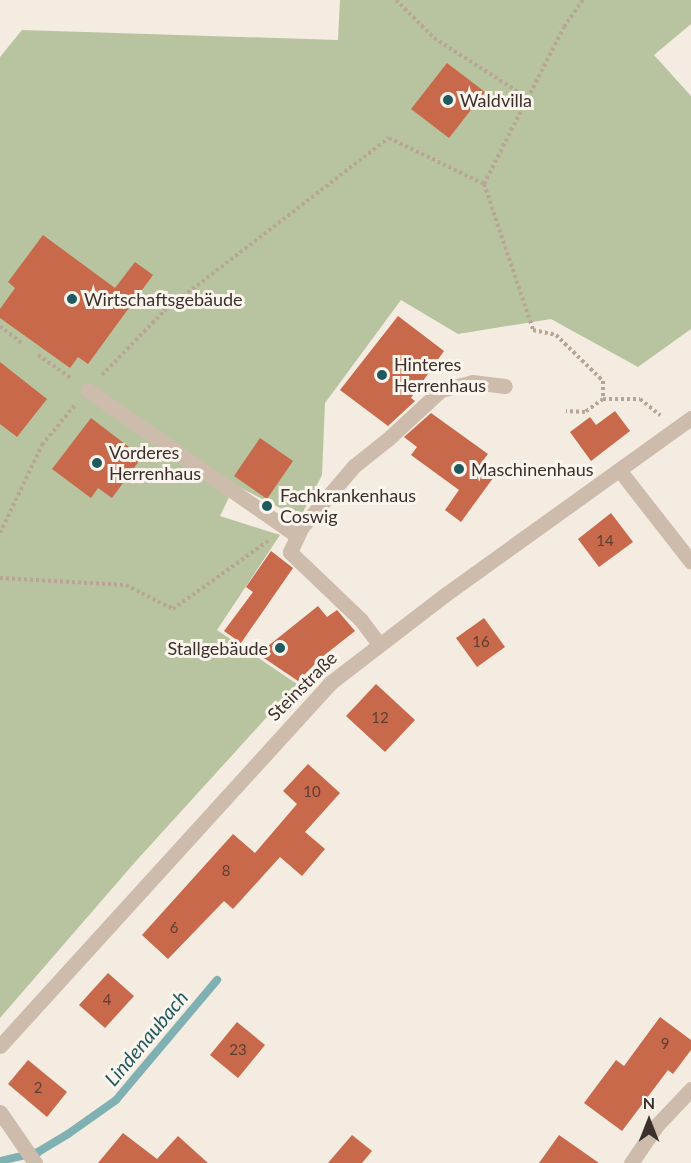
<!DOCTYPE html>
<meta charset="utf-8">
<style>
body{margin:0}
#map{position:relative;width:691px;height:1163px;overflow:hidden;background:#f4ebe1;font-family:Lato,sans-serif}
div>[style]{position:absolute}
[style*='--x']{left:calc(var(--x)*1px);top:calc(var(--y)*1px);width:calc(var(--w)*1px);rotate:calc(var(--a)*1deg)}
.green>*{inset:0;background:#b8c4a0}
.stream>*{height:8px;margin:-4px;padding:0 4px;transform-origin:4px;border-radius:4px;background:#7fb0b2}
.building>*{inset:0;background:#c8694b}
.path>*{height:4px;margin-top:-2px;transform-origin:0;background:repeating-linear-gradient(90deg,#b9a596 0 3px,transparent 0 6px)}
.minor>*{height:15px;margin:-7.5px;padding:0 7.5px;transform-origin:7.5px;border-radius:7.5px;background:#cdbbac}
.dots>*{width:16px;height:16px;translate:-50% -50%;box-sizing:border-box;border:3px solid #fbf5ee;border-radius:50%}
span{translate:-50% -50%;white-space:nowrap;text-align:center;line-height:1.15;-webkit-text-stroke:6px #fbf5ee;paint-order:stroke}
.number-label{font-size:15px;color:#5e3e33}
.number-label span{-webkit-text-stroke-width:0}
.poi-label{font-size:18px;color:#3b302b}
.left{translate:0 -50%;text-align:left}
.right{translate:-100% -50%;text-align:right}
.street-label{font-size:18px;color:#3b302b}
.water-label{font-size:20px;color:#1f5a5e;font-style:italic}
.north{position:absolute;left:619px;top:1091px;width:60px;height:60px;-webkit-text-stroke:4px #fbf5ee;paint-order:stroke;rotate:0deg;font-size:16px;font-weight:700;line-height:24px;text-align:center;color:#3b302b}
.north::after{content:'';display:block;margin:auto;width:21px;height:27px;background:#3b302b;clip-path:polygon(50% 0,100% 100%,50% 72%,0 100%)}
</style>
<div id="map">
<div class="green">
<i style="clip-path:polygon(340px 0,691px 0,691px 24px,654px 55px,691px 96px,691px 329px,638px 367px,551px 319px,458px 334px,401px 300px,325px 403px,322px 475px,300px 518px,235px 485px,220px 516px,280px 535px,217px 630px,297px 684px,136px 861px,0 1018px,0 57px,22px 30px,338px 40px)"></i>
</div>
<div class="stream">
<i style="--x:0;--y:1161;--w:39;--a:-13"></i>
<i style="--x:38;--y:1152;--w:35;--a:-31"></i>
<i style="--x:68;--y:1134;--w:59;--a:-35.3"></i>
<i style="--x:116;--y:1100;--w:157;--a:-49.9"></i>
</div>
<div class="building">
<i style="clip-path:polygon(447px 63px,485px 92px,449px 138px,411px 109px)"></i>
<i style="clip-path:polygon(43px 235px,115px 288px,135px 262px,153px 275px,88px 364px,78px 357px,70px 368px,0 318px,0 309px,15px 288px,8px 282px)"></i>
<i style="clip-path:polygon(398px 316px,444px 351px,411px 398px,415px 401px,388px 426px,340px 390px)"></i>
<i style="clip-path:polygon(0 362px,47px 399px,17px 437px,0 424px)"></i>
<i style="clip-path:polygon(615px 411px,630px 431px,591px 461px,570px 432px,590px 417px,596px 425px)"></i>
<i style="clip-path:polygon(431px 413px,488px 454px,481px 463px,496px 474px,461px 522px,445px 510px,459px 490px,411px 455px,417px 447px,404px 437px)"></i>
<i style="clip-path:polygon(91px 418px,142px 457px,112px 498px,98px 488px,91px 498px,52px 469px)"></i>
<i style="clip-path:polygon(260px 438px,293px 461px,267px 499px,234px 476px)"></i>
<i style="clip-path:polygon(611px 513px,633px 542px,599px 567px,578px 539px)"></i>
<i style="clip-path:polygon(271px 551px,293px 568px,241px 643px,224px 631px,253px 592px,246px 587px)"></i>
<i style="clip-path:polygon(318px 606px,327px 617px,337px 610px,355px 631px,322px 657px,298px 681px,258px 654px)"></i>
<i style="clip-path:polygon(484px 618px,505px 647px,477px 667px,456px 638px)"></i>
<i style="clip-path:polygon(376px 684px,415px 720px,385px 752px,346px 716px)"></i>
<i style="clip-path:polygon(308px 764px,340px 793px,305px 832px,325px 849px,302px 876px,280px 857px,233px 909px,224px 901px,168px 959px,142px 935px,233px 834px,255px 853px,297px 804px,283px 791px)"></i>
<i style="clip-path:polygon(108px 973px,134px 996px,105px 1028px,79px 1005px)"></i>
<i style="clip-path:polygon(660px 1017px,691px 1040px,691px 1050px,673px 1074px,668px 1070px,622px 1131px,584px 1103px,616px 1060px,624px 1066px)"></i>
<i style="clip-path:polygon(237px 1022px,265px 1045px,238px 1078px,210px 1055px)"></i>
<i style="clip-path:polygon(28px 1060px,67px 1092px,47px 1117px,8px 1084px)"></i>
<i style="clip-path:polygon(123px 1133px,157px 1159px,178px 1136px,208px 1163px,98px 1163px)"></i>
<i style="clip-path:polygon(352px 1135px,372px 1151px,362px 1163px,328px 1163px)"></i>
<i style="clip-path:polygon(559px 1135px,599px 1163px,539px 1163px)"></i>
</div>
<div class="path">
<i style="--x:396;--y:0;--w:54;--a:45"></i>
<i style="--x:434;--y:38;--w:112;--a:32.6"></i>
<i style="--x:484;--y:184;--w:154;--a:71.4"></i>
<i style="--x:533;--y:330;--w:24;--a:12"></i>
<i style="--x:556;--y:335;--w:66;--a:44.4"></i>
<i style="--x:603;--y:381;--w:18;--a:90"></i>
<i style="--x:603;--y:399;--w:22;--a:144"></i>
<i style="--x:585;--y:412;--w:19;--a:-177"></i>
<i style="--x:0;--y:326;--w:28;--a:38"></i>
<i style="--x:38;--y:355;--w:42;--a:35.2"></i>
<i style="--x:102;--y:375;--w:89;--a:-45.9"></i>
<i style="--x:164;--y:311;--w:284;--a:-37.6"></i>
<i style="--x:389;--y:138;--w:106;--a:25.8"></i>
<i style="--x:484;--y:184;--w:176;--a:-63"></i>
<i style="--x:564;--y:27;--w:33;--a:-55"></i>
<i style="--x:603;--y:399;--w:37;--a:0"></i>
<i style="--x:640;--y:399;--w:26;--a:39"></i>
<i style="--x:0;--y:533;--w:98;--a:-64.5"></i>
<i style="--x:42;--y:445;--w:52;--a:-50.5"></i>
<i style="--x:0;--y:578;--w:126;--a:3.2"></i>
<i style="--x:126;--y:585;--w:53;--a:27.1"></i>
<i style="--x:173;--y:609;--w:117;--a:-35.6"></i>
</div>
<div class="minor">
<i style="--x:88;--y:390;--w:255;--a:34.9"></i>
<i style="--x:620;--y:471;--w:115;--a:52"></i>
<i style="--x:379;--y:644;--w:31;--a:-127"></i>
<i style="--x:360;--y:619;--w:97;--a:-136.3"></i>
<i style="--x:290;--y:552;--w:26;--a:-65"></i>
<i style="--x:301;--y:528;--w:82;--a:-49.5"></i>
<i style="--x:354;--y:466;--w:43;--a:-38.5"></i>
<i style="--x:388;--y:439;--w:72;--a:-42.8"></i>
<i style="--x:441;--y:390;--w:32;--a:-14"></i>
<i style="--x:472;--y:382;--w:33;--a:7"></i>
<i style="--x:0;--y:1046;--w:491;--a:-47.7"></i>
<i style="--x:330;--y:683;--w:146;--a:-37.5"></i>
<i style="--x:446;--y:594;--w:302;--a:-35.7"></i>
<i style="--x:0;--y:1112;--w:62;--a:55.5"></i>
<i style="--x:631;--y:1163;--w:46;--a:-55.6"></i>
<i style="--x:657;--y:1125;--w:50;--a:-46.6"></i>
</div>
<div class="dots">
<i style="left:448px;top:100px;background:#1f5a5e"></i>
<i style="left:72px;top:299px;background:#1f5a5e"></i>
<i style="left:382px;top:375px;background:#1f5a5e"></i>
<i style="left:97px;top:463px;background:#1f5a5e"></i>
<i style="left:459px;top:469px;background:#1f5a5e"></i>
<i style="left:267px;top:506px;background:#1f5a5e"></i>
<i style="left:280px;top:648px;background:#1f5a5e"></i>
</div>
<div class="number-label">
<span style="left:605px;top:541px">14</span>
<span style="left:481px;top:642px">16</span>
<span style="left:380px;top:718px">12</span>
<span style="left:312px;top:792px">10</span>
<span style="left:226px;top:871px">8</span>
<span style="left:174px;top:928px">6</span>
<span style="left:107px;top:1000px">4</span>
<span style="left:665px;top:1044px">9</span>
<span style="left:238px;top:1050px">23</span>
<span style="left:38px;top:1088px">2</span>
</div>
<div class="poi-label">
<span class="left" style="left:460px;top:100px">Waldvilla</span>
<span class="left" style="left:84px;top:299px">Wirtschaftsgebäude</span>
<span class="left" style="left:394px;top:375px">Hinteres<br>Herrenhaus</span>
<span class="left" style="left:109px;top:463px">Vorderes<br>Herrenhaus</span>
<span class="left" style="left:471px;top:469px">Maschinenhaus</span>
<span class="left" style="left:280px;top:506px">Fachkrankenhaus<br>Coswig</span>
<span class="right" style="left:268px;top:648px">Stallgebäude</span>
</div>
<div class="street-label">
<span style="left:302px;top:686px;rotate:-45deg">Steinstraße</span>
</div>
<div class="water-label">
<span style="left:146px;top:1038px;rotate:-50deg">Lindenaubach</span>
</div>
<div class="north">N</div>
</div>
